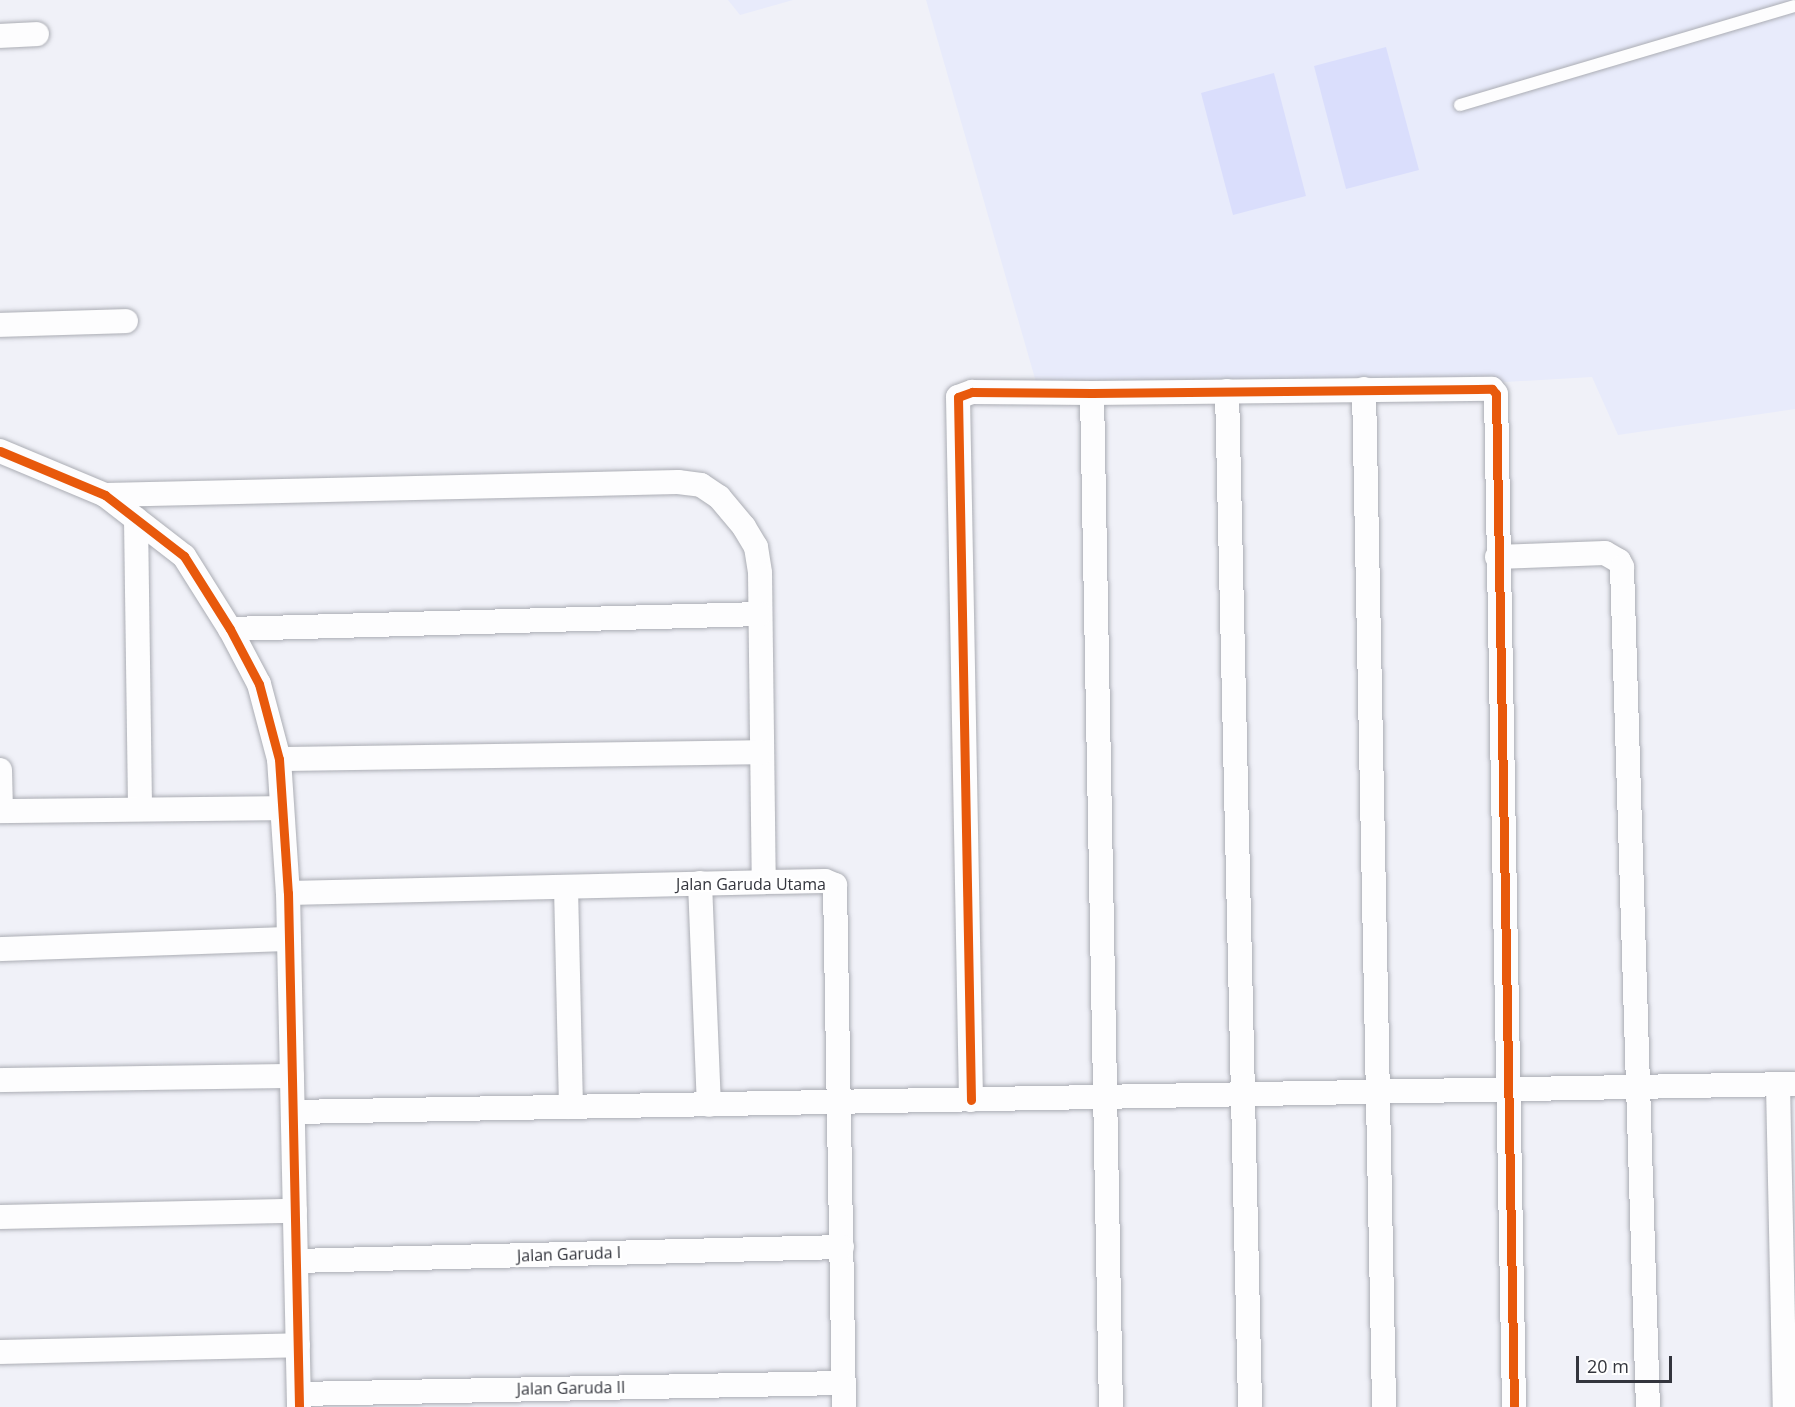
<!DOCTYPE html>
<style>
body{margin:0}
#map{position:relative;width:1795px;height:1407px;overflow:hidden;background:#f0f1f8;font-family:"Open Sans",sans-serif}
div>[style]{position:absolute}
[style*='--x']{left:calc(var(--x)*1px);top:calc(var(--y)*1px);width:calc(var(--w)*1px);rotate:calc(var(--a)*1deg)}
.built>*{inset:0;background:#e8ebfb}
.green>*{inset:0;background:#dadefc}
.roads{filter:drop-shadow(0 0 2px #abadb4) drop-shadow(0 0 2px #abadb4)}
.lane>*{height:12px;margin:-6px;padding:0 6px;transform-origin:6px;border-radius:6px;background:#fdfdfe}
.street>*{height:24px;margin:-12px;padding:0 12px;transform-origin:12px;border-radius:12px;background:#fdfdfe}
.cycleway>*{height:9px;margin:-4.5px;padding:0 4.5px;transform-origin:4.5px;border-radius:4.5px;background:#e8590c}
span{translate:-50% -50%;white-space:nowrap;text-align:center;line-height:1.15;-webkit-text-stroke:4.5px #fff;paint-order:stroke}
.street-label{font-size:16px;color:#33353d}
.scale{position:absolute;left:1576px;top:1356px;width:96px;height:27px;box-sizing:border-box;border:3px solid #33353d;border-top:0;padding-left:8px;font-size:18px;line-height:21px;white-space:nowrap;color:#33353d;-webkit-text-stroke:4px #fff;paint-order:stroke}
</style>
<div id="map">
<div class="built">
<i style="clip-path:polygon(728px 0,793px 0,740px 15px)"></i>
<i style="clip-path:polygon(926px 0,1795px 0,1795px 409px,1618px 435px,1592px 377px,1505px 382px,1038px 389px)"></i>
</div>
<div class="green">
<i style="clip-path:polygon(1386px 47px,1419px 170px,1346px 189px,1314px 66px)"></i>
<i style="clip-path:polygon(1274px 73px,1306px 196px,1233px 215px,1201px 93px)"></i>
</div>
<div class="roads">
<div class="lane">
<i style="--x:1460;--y:105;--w:349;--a:-16.5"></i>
</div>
<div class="street">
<i style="--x:0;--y:36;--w:37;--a:-3"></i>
<i style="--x:0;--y:325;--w:126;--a:-1.8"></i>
<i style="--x:1364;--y:389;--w:1018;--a:88.87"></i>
<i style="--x:1227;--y:391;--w:1016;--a:88.7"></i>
<i style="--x:1092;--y:393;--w:1014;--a:88.93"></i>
<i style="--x:0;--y:451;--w:114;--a:22.7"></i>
<i style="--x:105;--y:495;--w:100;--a:37.7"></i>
<i style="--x:184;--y:556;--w:86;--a:57.8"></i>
<i style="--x:230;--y:629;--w:62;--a:62.2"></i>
<i style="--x:259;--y:684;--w:78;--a:75.1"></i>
<i style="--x:279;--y:759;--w:134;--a:86.2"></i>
<i style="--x:288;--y:893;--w:514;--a:88.77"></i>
<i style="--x:105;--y:495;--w:573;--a:-1.3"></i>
<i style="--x:678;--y:482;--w:23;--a:7"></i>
<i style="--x:701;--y:485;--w:22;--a:34"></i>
<i style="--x:719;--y:497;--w:39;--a:50"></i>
<i style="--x:744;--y:527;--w:23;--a:59"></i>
<i style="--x:756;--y:547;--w:26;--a:81"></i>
<i style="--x:760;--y:573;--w:309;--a:89.3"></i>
<i style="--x:136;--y:519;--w:290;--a:89.2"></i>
<i style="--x:1497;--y:557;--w:108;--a:-2.1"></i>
<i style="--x:1605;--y:553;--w:16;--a:30"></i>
<i style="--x:1619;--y:561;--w:7;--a:63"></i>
<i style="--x:1622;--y:567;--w:840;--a:88.23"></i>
<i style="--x:230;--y:629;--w:530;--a:-1.62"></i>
<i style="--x:279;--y:759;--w:483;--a:-0.8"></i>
<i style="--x:0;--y:770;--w:41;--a:88.6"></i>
<i style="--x:0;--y:811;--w:282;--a:-0.6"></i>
<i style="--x:700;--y:883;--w:222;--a:87.7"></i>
<i style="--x:566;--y:887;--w:220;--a:88.7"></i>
<i style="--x:288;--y:893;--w:476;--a:-1.3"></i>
<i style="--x:764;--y:882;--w:61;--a:-0.9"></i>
<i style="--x:825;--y:881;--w:11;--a:22"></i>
<i style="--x:835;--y:885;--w:522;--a:89.01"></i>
<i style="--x:0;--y:949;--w:289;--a:-2"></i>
<i style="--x:0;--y:1080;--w:292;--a:-0.8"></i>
<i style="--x:1778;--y:1085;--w:322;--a:88.8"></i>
<i style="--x:971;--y:1100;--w:703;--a:-91.06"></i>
<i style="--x:958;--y:397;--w:15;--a:-20"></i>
<i style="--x:972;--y:392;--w:120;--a:0.5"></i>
<i style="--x:1092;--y:393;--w:400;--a:-0.6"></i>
<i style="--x:1492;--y:389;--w:6;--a:51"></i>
<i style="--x:1496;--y:394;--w:1013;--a:88.98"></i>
<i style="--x:293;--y:1112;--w:1502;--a:-1.07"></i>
<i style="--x:0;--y:1217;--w:295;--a:-1.2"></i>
<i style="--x:296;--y:1261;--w:546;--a:-1.47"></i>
<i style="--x:0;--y:1352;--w:298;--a:-1.3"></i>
<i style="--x:299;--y:1394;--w:545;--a:-1.16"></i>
</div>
</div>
<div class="cycleway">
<i style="--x:0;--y:451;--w:114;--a:22.7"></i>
<i style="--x:105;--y:495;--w:100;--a:37.7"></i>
<i style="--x:184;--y:556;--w:86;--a:57.8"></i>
<i style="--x:230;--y:629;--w:62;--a:62.2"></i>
<i style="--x:259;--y:684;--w:78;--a:75.1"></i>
<i style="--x:279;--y:759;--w:134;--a:86.2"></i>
<i style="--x:288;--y:893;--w:514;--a:88.77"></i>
<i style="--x:971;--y:1100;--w:703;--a:-91.06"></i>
<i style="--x:958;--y:397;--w:15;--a:-20"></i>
<i style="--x:972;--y:392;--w:120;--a:0.5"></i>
<i style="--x:1092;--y:393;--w:400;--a:-0.6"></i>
<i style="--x:1492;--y:389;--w:6;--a:51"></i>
<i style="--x:1496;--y:394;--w:1013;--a:88.98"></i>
</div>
<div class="street-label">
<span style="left:751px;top:884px">Jalan Garuda Utama</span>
<span style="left:569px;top:1254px;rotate:-2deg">Jalan Garuda I</span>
<span style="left:571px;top:1388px;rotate:-1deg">Jalan Garuda II</span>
</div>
<div class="scale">20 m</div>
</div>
